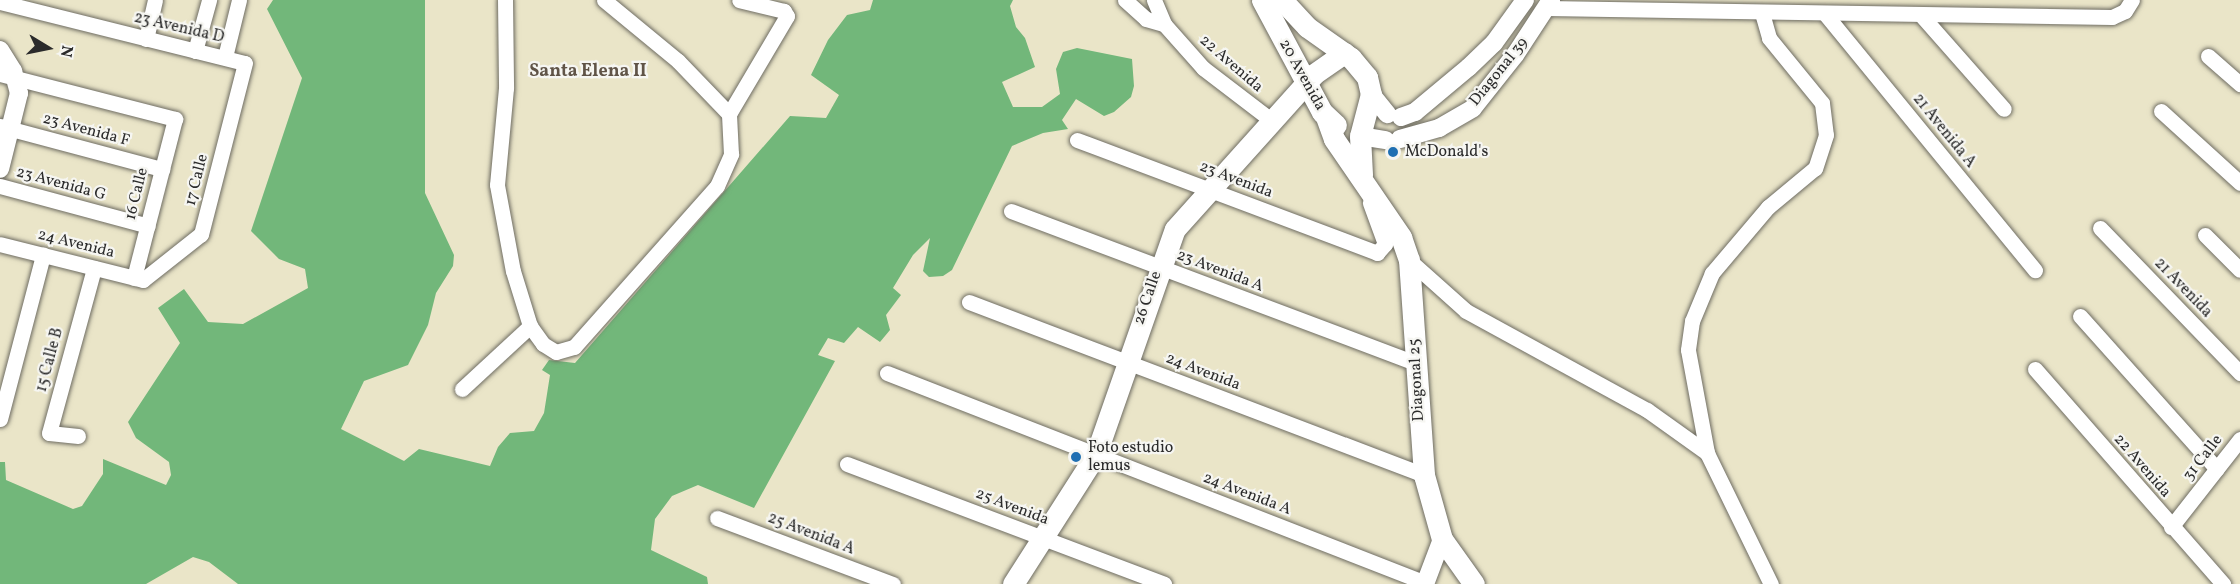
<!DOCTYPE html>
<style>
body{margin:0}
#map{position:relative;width:2240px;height:584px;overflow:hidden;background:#eae5c8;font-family:Vollkorn,serif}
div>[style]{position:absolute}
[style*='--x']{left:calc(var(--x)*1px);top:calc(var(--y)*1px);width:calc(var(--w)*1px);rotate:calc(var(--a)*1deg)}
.forest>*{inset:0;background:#72b77a}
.roads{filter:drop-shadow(0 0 2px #6e6c62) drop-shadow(0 0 2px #6e6c62)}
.minor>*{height:15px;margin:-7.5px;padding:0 7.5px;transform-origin:7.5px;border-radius:7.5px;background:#fff}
.tertiary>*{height:18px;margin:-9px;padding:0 9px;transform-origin:9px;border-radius:9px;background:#fff}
.secondary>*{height:21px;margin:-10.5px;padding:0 10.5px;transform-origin:10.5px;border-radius:10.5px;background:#fff}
.dots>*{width:16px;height:16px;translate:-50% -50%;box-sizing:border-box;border:3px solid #f6f6f2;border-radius:50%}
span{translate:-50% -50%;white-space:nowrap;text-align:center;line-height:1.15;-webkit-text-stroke:4.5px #f6f6f2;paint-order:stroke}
.street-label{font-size:16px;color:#2b2b2b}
.poi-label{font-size:16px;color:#2b2b2b}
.left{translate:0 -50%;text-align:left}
.neighbourhood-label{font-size:18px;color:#605447;font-weight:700}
.north{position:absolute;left:18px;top:18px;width:60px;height:60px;-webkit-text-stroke:4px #f6f6f2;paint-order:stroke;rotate:100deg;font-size:16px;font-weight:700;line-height:24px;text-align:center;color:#2b2b2b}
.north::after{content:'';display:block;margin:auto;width:21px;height:27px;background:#2b2b2b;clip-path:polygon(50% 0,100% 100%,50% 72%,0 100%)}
</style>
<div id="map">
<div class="forest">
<i style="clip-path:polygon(273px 0,425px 0,425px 193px,454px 255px,453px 266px,436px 293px,428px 325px,408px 365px,364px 381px,341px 429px,404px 461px,419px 449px,490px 466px,498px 447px,510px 433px,534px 431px,544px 413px,550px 375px,542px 370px,549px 360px,575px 363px,790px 116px,826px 118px,839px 95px,811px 75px,828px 40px,847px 15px,870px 10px,873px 0,1013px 0,1010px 6px,1016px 27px,1025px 38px,1035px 67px,1002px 82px,1013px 107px,1042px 107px,1060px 94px,1056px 69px,1063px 52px,1077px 48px,1132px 59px,1134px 86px,1131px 97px,1114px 112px,1104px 116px,1076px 99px,1062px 120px,1068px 129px,1043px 133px,1012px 146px,952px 270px,943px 276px,929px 277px,923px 271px,930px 238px,913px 255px,893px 288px,901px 295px,886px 315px,890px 330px,880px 342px,858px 327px,844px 343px,828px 338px,818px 355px,835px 361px,754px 508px,698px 485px,672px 496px,655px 519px,651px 550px,707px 577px,708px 584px,238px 584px,209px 562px,193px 557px,146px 584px,0 584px,0 462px,5px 462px,6px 480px,73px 509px,82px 506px,103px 474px,103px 459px,166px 485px,171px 475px,169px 462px,136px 438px,128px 422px,180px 343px,158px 308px,184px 289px,208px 322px,243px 324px,308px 288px,305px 269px,279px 259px,251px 231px,302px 78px,267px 9px)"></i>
</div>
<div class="roads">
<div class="minor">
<i style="--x:505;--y:0;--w:88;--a:89.3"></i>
<i style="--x:506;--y:88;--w:97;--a:95.3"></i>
<i style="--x:497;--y:185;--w:87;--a:79.5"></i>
<i style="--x:513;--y:271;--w:58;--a:72.8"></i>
<i style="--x:530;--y:326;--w:22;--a:54"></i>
<i style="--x:543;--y:344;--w:15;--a:32"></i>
<i style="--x:556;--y:352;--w:19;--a:-16"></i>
<i style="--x:574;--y:347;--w:215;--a:-48.4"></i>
<i style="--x:717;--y:186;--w:35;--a:-66"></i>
<i style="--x:731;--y:154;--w:40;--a:-92.9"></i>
<i style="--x:729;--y:114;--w:114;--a:-59.4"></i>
<i style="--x:787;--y:16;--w:6;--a:-121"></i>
<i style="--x:784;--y:11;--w:46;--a:-166.3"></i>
<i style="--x:604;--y:0;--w:96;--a:39.5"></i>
<i style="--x:678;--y:61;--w:74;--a:46.1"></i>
<i style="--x:1125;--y:0;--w:28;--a:42"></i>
<i style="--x:1146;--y:19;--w:19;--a:16"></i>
<i style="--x:1154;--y:0;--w:26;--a:67"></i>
<i style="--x:1164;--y:24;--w:59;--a:48.4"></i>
<i style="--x:1203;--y:68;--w:86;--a:37.4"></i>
<i style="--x:0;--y:2;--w:252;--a:14"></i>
<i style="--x:245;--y:63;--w:177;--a:104.4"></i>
<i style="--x:201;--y:234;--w:74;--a:141.6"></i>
<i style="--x:143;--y:280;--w:147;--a:-165.9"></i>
<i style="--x:1546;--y:8;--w:566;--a:0.91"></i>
<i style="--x:2112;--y:17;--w:14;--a:-25"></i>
<i style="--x:2125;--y:11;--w:13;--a:-58"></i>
<i style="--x:1762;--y:13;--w:26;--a:74"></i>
<i style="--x:1769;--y:38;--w:84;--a:50.8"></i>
<i style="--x:1822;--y:103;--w:32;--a:83"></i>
<i style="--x:1826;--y:135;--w:35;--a:108"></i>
<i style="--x:1815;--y:168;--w:61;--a:140.3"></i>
<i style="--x:1768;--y:207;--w:87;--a:130.3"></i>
<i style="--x:1712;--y:273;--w:52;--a:112.6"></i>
<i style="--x:1692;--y:321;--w:29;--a:98"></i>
<i style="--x:1688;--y:350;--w:105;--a:79.5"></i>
<i style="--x:1707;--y:453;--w:146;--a:64"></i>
<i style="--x:1826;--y:15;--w:330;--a:50.7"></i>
<i style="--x:1921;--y:15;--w:125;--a:48.6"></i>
<i style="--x:146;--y:39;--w:40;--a:-77"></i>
<i style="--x:195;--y:51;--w:53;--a:-74.6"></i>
<i style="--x:2208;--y:56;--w:43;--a:41.2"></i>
<i style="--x:225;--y:57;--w:59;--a:-76.2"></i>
<i style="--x:0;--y:74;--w:181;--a:14.4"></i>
<i style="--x:175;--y:119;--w:164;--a:104.5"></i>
<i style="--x:2161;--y:111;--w:107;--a:42.3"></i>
<i style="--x:0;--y:126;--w:168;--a:14.9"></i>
<i style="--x:1077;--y:140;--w:321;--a:20.6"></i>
<i style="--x:1377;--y:253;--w:12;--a:-48"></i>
<i style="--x:1385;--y:244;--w:44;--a:-110.1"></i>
<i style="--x:0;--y:186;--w:153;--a:15.1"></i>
<i style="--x:1011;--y:211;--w:434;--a:20.6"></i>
<i style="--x:2100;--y:228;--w:202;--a:46"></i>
<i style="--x:2205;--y:235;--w:49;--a:45"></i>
<i style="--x:1409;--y:260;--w:76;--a:41.8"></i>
<i style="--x:1466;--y:311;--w:206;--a:28.7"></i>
<i style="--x:1647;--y:410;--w:74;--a:35.6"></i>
<i style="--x:969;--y:302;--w:487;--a:20.8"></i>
<i style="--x:2080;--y:316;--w:205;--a:48.2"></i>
<i style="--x:2035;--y:369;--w:286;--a:48.8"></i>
<i style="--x:887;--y:373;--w:578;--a:21.29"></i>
<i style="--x:462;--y:389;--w:93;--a:-42.8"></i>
<i style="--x:0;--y:419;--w:170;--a:-75.3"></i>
<i style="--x:78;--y:436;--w:29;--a:-174"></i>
<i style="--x:49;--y:433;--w:171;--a:-74.7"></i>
<i style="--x:847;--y:464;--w:339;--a:20.7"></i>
<i style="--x:717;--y:518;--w:188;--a:20.6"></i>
<i style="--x:2171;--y:527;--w:112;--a:-51.9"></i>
</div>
<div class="tertiary">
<i style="--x:0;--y:50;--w:25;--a:58"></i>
<i style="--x:13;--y:71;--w:23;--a:75"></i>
<i style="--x:19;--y:93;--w:78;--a:104"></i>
<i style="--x:1371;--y:94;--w:26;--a:51"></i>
<i style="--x:1401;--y:117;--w:15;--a:-20"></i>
<i style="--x:1415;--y:112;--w:70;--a:-39.8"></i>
<i style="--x:1469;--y:67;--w:35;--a:-44"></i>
<i style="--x:1494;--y:43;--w:53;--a:-54.2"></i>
<i style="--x:1360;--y:136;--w:26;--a:9"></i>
<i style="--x:1400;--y:139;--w:41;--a:-15.8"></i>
<i style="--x:1439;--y:128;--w:39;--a:-30"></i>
<i style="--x:1473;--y:108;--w:68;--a:-51.6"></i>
<i style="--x:1515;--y:55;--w:66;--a:-56.8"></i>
<i style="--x:1425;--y:584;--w:48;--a:-69.3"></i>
</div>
<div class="secondary">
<i style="--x:1262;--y:0;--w:127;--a:61.8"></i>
<i style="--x:1322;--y:112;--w:19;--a:43"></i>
<i style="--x:1282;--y:0;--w:37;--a:47"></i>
<i style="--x:1307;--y:27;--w:54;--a:35.2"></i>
<i style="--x:1351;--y:58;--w:25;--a:50"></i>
<i style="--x:1367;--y:77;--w:17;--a:77"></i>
<i style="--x:1371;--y:94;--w:43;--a:104.7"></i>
<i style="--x:1360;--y:136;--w:39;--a:87"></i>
<i style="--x:1326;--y:117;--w:23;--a:70"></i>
<i style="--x:1334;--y:139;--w:119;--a:55.6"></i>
<i style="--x:1401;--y:237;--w:24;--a:71"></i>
<i style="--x:1409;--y:260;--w:216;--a:86"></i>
<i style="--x:1424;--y:475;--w:66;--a:74.3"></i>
<i style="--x:1442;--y:539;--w:55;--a:54.6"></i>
<i style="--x:1013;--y:584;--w:154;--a:-57.4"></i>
<i style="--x:1096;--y:454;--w:238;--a:-70.7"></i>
<i style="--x:1175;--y:229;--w:208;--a:-48.1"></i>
<i style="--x:1314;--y:74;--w:37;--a:-35"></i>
</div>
</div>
<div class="dots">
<i style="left:1393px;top:152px;background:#1f6fb2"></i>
<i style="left:1076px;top:457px;background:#1f6fb2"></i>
</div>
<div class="street-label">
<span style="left:179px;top:28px;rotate:13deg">23 Avenida D</span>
<span style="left:1231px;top:64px;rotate:41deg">22 Avenida</span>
<span style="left:1499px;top:72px;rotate:-51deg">Diagonal 39</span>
<span style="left:1302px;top:75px;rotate:61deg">20 Avenida</span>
<span style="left:86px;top:130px;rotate:15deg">23 Avenida F</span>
<span style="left:1944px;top:131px;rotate:51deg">21 Avenida A</span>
<span style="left:197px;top:180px;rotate:-76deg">17 Calle</span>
<span style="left:1236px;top:180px;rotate:21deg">23 Avenida</span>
<span style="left:61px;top:184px;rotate:15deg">23 Avenida G</span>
<span style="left:137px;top:194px;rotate:-76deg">16 Calle</span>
<span style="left:76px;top:244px;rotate:14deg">24 Avenida</span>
<span style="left:1220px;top:271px;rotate:21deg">23 Avenida A</span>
<span style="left:2183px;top:288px;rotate:46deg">21 Avenida</span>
<span style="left:1148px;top:298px;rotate:-71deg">26 Calle</span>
<span style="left:50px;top:360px;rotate:-75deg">15 Calle B</span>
<span style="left:1203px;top:372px;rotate:21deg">24 Avenida</span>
<span style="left:1417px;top:380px;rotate:-93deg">Diagonal 25</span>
<span style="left:2203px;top:458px;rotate:-52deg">31 Calle</span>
<span style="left:2142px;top:466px;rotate:49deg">22 Avenida</span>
<span style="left:1247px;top:494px;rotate:21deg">24 Avenida A</span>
<span style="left:1012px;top:507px;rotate:21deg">25 Avenida</span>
<span style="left:811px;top:534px;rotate:21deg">25 Avenida A</span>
</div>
<div class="poi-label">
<span class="left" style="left:1405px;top:152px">McDonald's</span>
<span class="left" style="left:1088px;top:457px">Foto estudio<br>lemus</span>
</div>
<div class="neighbourhood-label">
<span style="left:588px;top:72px">Santa Elena II</span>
</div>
<div class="north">N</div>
</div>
